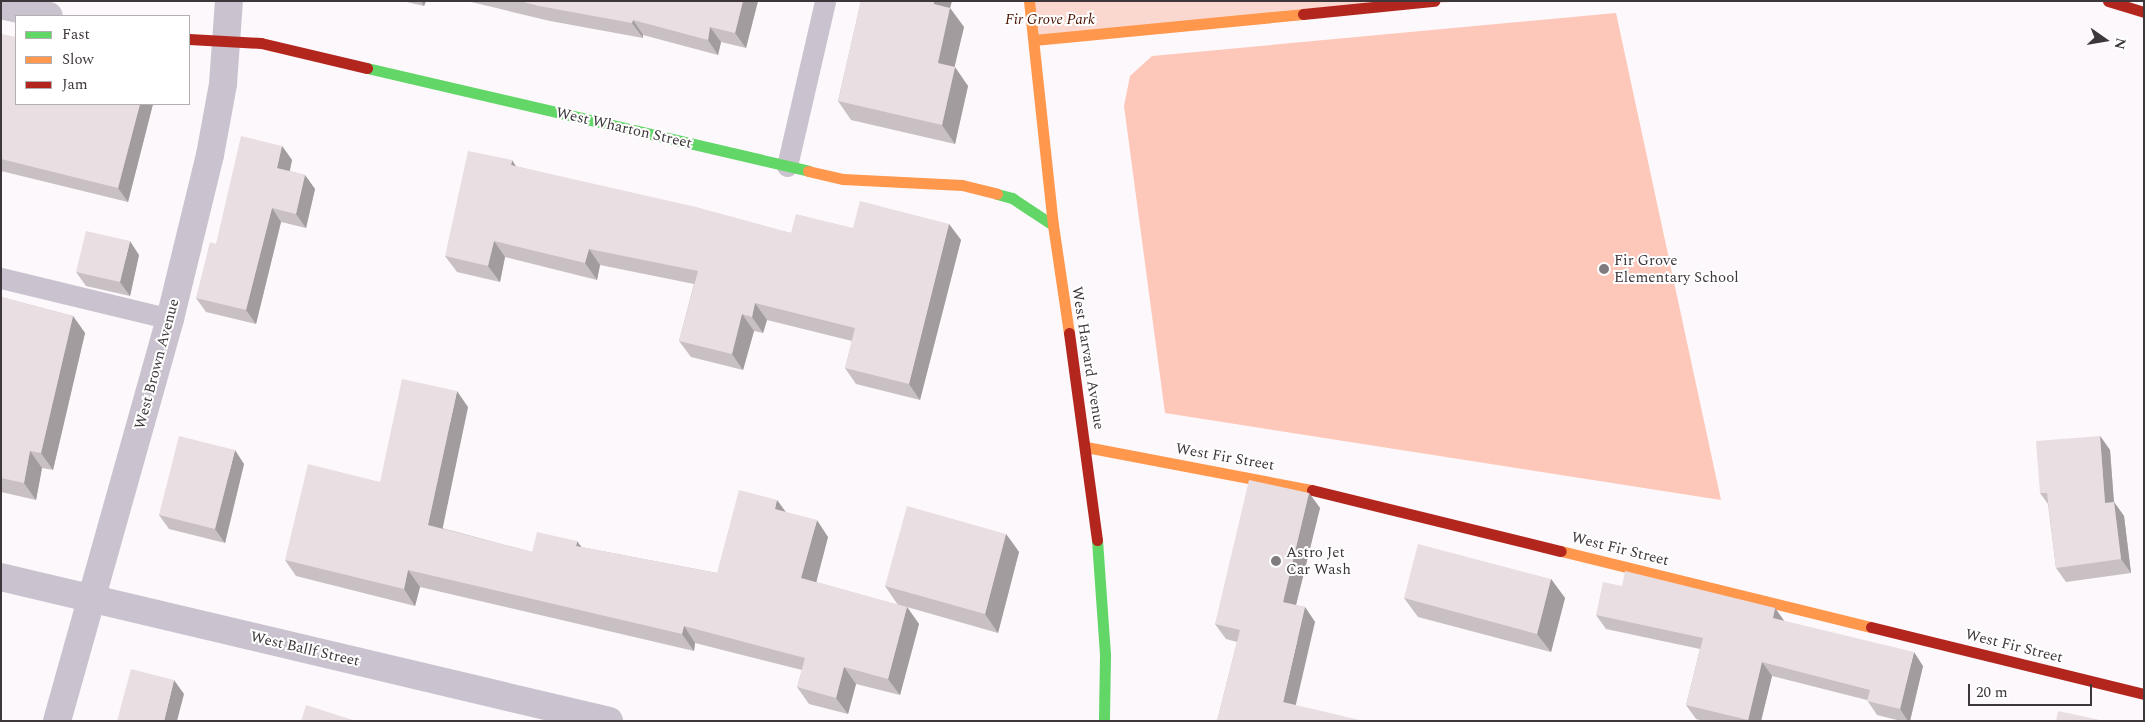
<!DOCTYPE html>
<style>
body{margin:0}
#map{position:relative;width:2145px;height:722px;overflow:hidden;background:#fdf8fb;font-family:Spectral,serif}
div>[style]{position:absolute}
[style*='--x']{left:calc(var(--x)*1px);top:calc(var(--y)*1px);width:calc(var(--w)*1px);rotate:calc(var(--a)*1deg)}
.green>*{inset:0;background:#fad8cf}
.forest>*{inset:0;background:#fdc8b9}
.lane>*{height:21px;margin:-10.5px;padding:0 10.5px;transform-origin:10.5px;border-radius:10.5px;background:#cac3cf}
.street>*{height:28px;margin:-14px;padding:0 14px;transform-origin:14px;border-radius:14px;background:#cac3cf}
.fast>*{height:11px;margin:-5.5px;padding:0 5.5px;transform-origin:5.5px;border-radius:5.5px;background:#63d668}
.slow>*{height:11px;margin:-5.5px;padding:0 5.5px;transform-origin:5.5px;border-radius:5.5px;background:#ff974d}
.jam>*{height:11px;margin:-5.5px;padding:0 5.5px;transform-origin:5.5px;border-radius:5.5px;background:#b3261e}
.wall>*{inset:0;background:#c8c0c2}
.shaded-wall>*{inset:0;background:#a39c9e}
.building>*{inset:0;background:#e9dfe2}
.dots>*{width:14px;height:14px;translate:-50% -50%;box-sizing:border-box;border:2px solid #fff;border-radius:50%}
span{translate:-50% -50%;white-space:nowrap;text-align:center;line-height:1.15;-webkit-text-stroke:4px #fff;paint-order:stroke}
.park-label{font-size:15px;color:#4d1503;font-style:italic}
.street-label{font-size:15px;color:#3d373b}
.poi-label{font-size:15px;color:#3d373b}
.left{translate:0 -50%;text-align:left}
.frame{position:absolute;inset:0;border:2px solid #3d373b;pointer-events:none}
.legend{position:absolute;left:15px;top:15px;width:175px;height:90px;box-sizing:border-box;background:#fff;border:1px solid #b1afb1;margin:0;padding:6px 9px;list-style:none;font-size:15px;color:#3d373b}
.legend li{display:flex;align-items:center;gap:10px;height:25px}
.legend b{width:25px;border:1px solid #b1afb1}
.north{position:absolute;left:2080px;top:15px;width:50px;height:50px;-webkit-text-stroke:4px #fff;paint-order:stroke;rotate:103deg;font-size:14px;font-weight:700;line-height:20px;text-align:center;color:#3d373b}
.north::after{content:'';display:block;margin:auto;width:18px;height:22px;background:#3d373b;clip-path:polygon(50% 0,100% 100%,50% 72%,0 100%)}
.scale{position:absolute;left:1968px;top:684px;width:124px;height:22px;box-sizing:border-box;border:2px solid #3d373b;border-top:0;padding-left:6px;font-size:15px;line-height:18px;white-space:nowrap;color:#3d373b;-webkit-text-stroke:4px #fff;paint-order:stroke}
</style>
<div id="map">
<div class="green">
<i style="clip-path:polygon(1029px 1px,1461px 1px,1034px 40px)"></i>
</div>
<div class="forest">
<i style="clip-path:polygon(1616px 13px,1721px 500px,1165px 413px,1124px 106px,1130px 76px,1152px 56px)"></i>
</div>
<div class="lane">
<i style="--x:787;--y:166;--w:169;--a:-77"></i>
<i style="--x:1;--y:278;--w:174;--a:13.6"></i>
</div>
<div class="street">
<i style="--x:1;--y:5;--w:49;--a:12.9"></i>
<i style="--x:1;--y:577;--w:625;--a:13.32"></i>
<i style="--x:57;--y:721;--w:418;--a:-74.3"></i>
<i style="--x:170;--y:319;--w:169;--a:-76.3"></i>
<i style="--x:210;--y:155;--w:72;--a:-79.6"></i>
<i style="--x:223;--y:84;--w:83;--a:-85.9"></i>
</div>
<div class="fast">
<i style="--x:367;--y:68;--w:453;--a:13.1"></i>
<i style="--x:997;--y:194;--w:16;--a:15"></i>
<i style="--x:1012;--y:198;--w:49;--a:33.4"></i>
<i style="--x:1097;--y:540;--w:115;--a:86"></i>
<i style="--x:1105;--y:655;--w:66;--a:90.9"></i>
</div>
<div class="slow">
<i style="--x:1029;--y:1;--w:225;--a:83.9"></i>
<i style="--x:1053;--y:225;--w:109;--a:81.6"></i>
<i style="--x:1034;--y:40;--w:270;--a:-5.5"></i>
<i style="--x:808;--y:171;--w:36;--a:13"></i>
<i style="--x:843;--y:179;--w:119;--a:2.9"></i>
<i style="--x:962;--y:185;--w:36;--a:14"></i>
<i style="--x:1086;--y:447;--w:230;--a:10.8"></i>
<i style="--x:1561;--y:551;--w:319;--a:13.8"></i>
</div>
<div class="jam">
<i style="--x:2108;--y:1;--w:38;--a:17"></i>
<i style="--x:1303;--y:14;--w:132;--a:-5.7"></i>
<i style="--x:189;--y:39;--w:72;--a:3.2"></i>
<i style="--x:261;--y:43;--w:109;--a:13.3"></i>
<i style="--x:1069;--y:333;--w:209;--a:82.3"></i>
<i style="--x:1312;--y:490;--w:256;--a:13.8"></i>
<i style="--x:1871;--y:627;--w:281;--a:13.8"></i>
</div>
<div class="wall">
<i style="clip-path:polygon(402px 1px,426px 1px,424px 6px)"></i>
<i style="clip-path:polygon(467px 1px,758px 1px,746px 48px,721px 42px,718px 55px,643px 35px,643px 38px,550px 21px)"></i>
<i style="clip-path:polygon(861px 1px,952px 1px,950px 8px,964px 27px,954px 67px,968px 86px,955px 144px,851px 120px,838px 101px)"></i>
<i style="clip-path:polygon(1px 34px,16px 104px,153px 104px,128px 202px,1px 171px)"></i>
<i style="clip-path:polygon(282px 146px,292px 160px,290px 171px,305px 175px,315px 189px,306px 228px,281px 222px,256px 324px,206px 312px,196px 298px,216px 244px)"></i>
<i style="clip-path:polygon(515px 166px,791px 233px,853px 228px,949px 224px,961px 240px,920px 400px,856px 384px,845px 368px,852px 341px,767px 320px,763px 333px,754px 331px,743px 370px,691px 357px,679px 341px,694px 284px,600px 265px,597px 280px,505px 257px,500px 282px,457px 272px,445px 256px)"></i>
<i style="clip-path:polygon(139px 255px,130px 296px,86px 286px,76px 272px)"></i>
<i style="clip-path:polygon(1px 297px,73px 316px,85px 333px,53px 470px,42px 468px,36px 500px,1px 492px)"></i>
<i style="clip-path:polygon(468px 407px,442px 528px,532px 552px,581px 547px,717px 573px,777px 500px,786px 512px,828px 537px,816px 582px,898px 605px,885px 586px,1006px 534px,1019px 552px,998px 633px,907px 607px,919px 624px,900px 695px,856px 684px,848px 714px,809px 704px,797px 687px,802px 670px,695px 643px,694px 651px,420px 587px,415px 606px,296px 576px,285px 560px,380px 482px)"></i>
<i style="clip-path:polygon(2100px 436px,2110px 450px,2114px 502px,2124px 516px,2131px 573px,2066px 582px,2056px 568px,2048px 504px,2040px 493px)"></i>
<i style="clip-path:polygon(244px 464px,225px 543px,169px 529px,159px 515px)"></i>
<i style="clip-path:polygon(1309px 493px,1320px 508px,1296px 605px,1305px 607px,1315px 622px,1217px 721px,1237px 642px,1226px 639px,1215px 624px)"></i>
<i style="clip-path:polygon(1551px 579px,1565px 598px,1551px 652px,1418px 617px,1404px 598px)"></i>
<i style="clip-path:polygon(1622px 586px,1775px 608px,1784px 621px,1923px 666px,1910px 721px,1901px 721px,1877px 715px,1867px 700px,1772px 676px,1761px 721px,1703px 721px,1696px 719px,1686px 705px,1700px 649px,1606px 629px,1596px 615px)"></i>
</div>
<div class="shaded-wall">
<i style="clip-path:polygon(421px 1px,426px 1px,424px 6px)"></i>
<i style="clip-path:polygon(743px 1px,758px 1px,746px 48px,735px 33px)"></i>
<i style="clip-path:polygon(934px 1px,952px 1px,950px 8px,964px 27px,951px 82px,938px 63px,934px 4px)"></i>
<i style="clip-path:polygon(633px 20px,643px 35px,643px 38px,632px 23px)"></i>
<i style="clip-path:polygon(710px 27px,721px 42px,718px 55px,708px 40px)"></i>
<i style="clip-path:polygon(955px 67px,968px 86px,955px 144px,942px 125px)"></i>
<i style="clip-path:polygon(140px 104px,153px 104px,128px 202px,118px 188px)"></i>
<i style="clip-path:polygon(282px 146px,292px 160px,287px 182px,277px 168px)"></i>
<i style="clip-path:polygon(512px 160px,523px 177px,511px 165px)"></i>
<i style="clip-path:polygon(305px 175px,315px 189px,306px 228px,296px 214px)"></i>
<i style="clip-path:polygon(272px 208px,281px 222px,256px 324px,246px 310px)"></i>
<i style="clip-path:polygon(949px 224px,961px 240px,920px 400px,909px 384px)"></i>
<i style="clip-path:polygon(130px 241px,139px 255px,130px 296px,120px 282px)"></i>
<i style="clip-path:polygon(494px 241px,505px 257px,500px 282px,488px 266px)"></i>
<i style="clip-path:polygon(589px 249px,600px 265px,597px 280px,585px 263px)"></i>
<i style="clip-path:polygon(755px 303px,767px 320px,763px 333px,752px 317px)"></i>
<i style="clip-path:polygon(742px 314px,754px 331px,743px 370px,732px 354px)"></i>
<i style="clip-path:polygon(73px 316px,85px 333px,53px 470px,41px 453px)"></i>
<i style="clip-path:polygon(457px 391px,468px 407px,440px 541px,428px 525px)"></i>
<i style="clip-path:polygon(2100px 436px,2110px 450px,2115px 517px,2105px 503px)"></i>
<i style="clip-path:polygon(235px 450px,244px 464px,225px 543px,215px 529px)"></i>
<i style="clip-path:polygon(30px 451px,42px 468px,36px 500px,24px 483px)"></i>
<i style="clip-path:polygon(1309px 493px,1320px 508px,1293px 617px,1283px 602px)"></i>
<i style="clip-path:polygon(777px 500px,789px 517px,775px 509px)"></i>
<i style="clip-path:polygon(2114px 502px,2124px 516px,2131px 573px,2121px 559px)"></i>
<i style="clip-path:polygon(817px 520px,828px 537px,813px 595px,801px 578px)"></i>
<i style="clip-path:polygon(1006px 534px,1019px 552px,998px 633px,985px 614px)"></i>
<i style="clip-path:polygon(577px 541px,589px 557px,576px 546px)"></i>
<i style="clip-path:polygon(408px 570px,420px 587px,415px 606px,404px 589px)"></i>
<i style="clip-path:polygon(1551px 579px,1565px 598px,1551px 652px,1537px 634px)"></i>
<i style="clip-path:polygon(907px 607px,919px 624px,900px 695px,888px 679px)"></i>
<i style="clip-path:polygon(1305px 607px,1315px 622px,1293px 717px,1283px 702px)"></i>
<i style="clip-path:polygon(1775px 608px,1785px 622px,1773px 618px)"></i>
<i style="clip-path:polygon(684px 626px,695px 643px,694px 651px,682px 634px)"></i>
<i style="clip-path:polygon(1914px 652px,1923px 666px,1910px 721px,1908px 721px,1900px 709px)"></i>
<i style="clip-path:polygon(1762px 662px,1772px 676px,1761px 721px,1748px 721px)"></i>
<i style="clip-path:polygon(844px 667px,856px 684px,848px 714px,836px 698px)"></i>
<i style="clip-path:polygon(174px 680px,184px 694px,177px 721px,164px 721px)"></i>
</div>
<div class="building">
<i style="clip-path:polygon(520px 1px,743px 1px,735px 33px,710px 27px,708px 40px,633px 20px,632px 23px,539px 6px)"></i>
<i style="clip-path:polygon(861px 1px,934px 1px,934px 4px,950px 8px,938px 63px,955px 67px,942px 125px,838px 101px)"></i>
<i style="clip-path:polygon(1px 34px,16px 37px,16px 104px,140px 104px,118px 188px,1px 159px)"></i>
<i style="clip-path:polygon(241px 136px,282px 146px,277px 168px,305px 175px,296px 214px,272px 208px,246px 310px,196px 298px,210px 242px,216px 244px)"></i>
<i style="clip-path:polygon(468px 151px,512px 160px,511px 165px,696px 207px,791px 233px,796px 214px,853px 228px,860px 201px,949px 224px,909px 384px,845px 368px,855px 328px,755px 303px,752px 317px,742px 314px,732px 354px,679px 341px,698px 271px,589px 249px,585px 263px,494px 241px,488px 266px,445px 256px)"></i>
<i style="clip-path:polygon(86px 231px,130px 241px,120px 282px,76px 272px)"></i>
<i style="clip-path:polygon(1px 297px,73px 316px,41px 453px,30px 451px,24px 483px,1px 478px)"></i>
<i style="clip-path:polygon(402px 379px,457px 391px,428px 525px,532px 552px,537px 532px,577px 541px,576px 546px,717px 573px,739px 490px,777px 500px,775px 509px,817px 520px,801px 578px,907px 607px,888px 679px,844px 667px,836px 698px,797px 687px,805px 658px,684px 626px,682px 634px,408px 570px,404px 589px,285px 560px,308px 464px,380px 482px)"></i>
<i style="clip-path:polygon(179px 436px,235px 450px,215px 529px,159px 515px)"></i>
<i style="clip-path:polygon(2100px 436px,2105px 503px,2114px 502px,2121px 559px,2056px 568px,2047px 493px,2040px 493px,2036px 441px)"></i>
<i style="clip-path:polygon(1249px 480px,1309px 493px,1283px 602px,1305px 607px,1283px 702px,1364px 721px,1217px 721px,1240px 630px,1215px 624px)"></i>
<i style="clip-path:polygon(907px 506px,1006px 534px,985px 614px,885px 586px)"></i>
<i style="clip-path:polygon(1418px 544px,1551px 579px,1537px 634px,1404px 598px)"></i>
<i style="clip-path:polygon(1625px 571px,1775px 608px,1773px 618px,1914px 652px,1900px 709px,1867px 701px,1870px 690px,1762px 662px,1748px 720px,1686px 705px,1703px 638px,1596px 615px,1603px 582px,1622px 586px)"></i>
<i style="clip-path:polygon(131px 669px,174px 680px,164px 721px,117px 721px)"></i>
<i style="clip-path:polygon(306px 705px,356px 721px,301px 721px)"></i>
<i style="clip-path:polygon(2058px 711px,2105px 721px,2056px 721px)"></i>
</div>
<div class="dots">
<i style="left:1604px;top:269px;background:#807b7e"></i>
<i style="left:1276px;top:561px;background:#807b7e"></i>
</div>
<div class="park-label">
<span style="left:1050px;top:20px">Fir Grove Park</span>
</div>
<div class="street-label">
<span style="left:624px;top:128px;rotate:13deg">West Wharton Street</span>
<span style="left:1088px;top:358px;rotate:81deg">West Harvard Avenue</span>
<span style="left:157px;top:364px;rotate:-75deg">West Brown Avenue</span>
<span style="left:1225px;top:457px;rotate:10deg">West Fir Street</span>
<span style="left:1620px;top:549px;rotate:14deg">West Fir Street</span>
<span style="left:2014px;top:646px;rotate:14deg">West Fir Street</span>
<span style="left:305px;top:649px;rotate:13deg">West Ballf Street</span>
</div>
<div class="poi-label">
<span class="left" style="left:1614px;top:269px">Fir Grove<br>Elementary School</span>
<span class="left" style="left:1286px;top:561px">Astro Jet<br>Car Wash</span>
</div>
<div class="frame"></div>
<ul class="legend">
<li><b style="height:6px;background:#63d668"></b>Fast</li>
<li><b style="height:6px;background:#ff974d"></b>Slow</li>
<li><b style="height:6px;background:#b3261e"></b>Jam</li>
</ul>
<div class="north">N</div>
<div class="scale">20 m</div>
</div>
